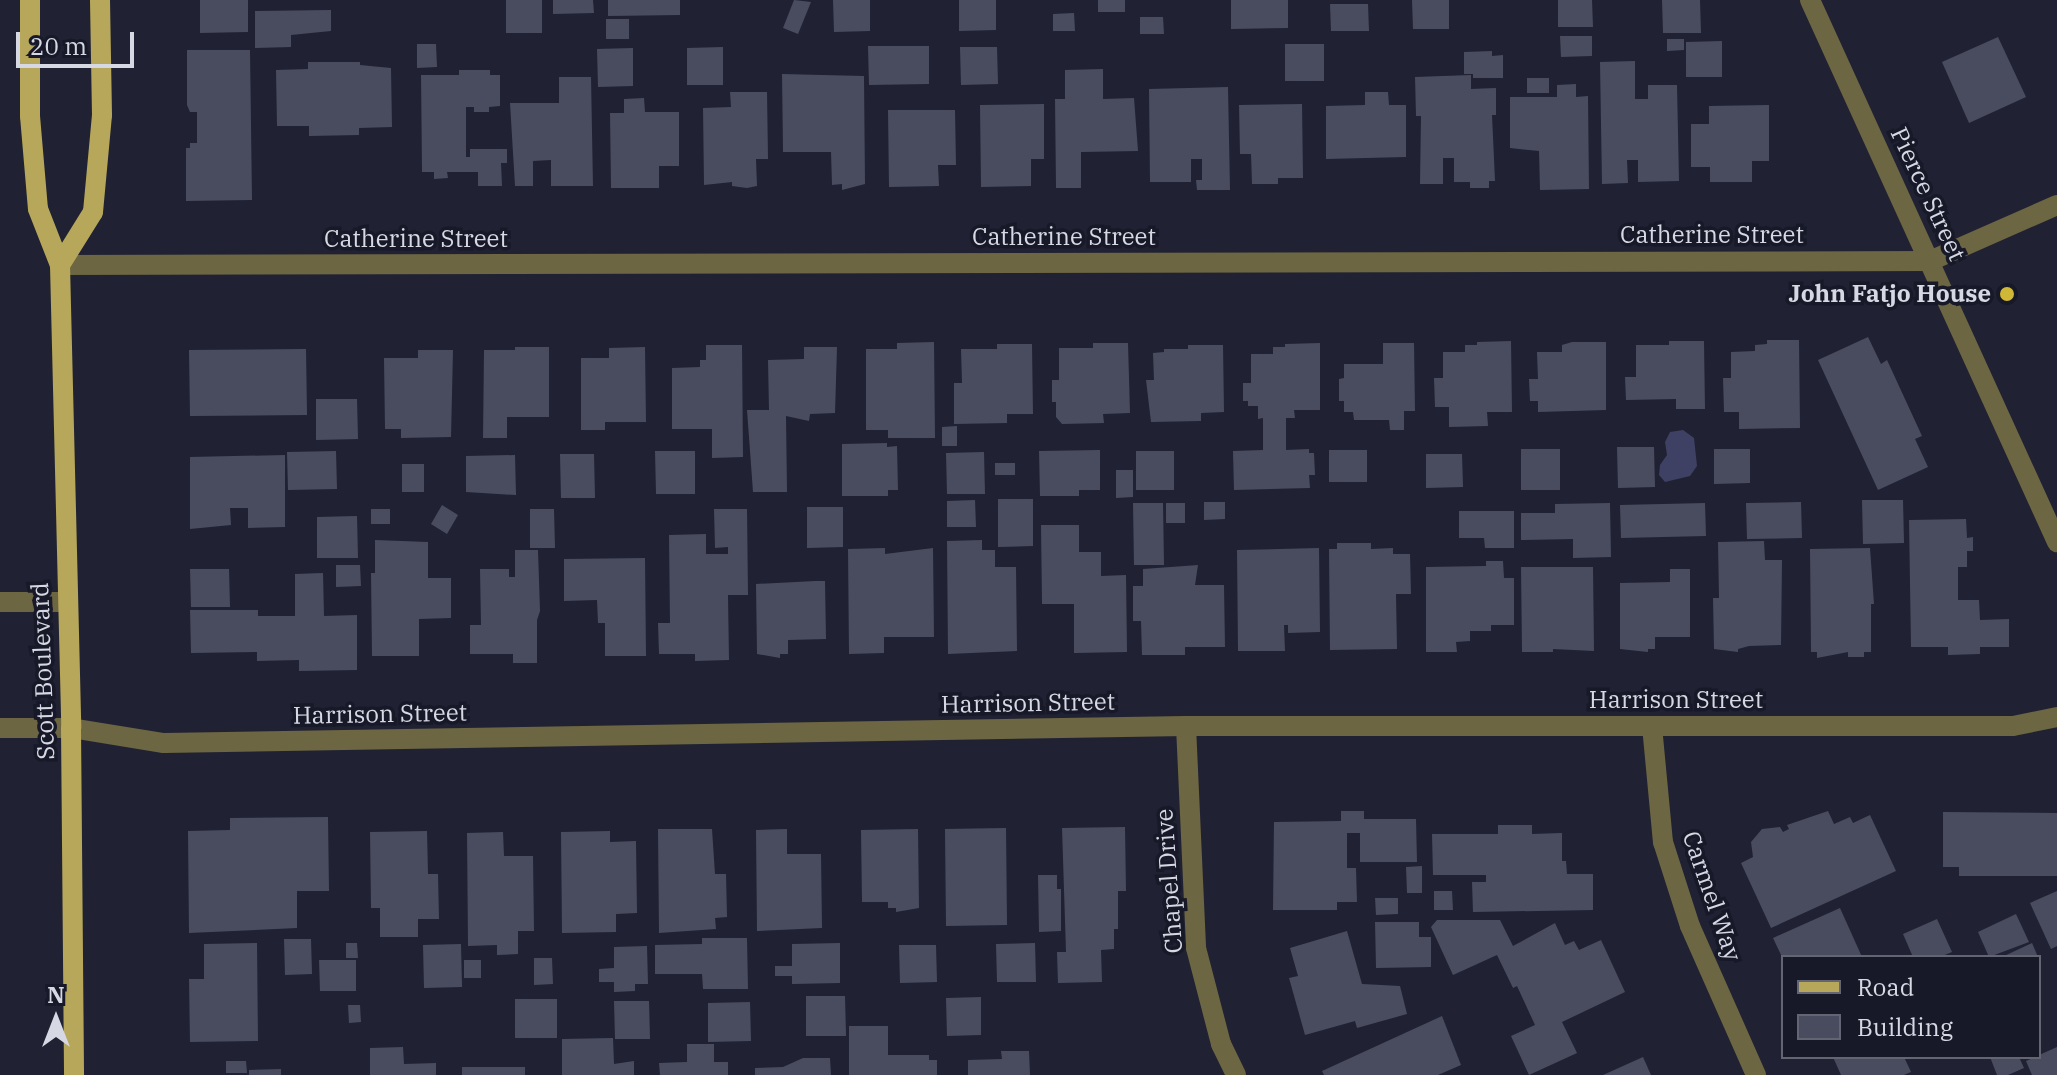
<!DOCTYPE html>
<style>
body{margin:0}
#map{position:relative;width:2057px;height:1075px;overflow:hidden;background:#202233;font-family:"IBM Plex Serif",serif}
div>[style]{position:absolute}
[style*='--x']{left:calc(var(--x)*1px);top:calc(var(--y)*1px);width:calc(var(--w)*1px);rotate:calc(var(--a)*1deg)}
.water>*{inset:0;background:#3e4163}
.building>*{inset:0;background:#494c5f}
.minor>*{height:20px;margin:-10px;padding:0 10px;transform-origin:10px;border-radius:10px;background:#6d6642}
.major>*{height:20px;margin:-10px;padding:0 10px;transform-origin:10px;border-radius:10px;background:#b7a75a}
.dots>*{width:22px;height:22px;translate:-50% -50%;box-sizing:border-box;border:4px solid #171929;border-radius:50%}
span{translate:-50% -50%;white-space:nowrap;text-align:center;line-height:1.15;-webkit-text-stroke:7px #171929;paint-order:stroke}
.street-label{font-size:24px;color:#d6d8e3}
.poi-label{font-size:24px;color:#d6d8e3;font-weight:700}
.right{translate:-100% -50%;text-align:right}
.legend{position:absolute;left:1781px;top:955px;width:260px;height:104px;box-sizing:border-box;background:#171929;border:2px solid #636573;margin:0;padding:10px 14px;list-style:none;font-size:24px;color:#d6d8e3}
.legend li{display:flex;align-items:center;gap:16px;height:40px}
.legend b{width:40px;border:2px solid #636573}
.north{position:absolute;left:16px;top:979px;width:80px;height:80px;-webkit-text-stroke:6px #171929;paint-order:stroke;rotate:0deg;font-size:22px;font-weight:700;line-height:32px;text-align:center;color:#d6d8e3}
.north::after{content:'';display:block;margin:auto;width:28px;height:36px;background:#d6d8e3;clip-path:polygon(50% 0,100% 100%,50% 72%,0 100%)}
.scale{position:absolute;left:16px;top:32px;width:118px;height:36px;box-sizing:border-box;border:4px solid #d6d8e3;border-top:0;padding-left:10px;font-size:24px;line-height:28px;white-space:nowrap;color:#d6d8e3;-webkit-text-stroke:6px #171929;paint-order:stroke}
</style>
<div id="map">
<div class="water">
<i style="clip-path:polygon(1683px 430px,1694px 438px,1697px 466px,1690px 476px,1665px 482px,1659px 475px,1660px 465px,1667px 455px,1665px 442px,1670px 432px)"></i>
</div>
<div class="building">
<i style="clip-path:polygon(200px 0,248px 0,248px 32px,200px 33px)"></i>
<i style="clip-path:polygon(506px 0,542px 0,542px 33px,506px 33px)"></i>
<i style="clip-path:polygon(553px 0,593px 0,594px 13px,553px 14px)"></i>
<i style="clip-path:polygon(608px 0,680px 0,680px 15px,608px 16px)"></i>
<i style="clip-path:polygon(794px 0,811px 2px,798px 34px,783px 28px)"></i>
<i style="clip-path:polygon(833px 0,870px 0,870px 31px,834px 32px)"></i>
<i style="clip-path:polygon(959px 0,996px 0,996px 30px,959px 31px)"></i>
<i style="clip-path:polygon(1098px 0,1125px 0,1125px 12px,1098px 12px)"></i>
<i style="clip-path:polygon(1231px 0,1288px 0,1288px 28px,1231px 29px)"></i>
<i style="clip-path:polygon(1412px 0,1449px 0,1449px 29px,1413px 29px)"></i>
<i style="clip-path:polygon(1558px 0,1592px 0,1593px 27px,1558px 27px)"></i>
<i style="clip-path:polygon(1662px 0,1700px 0,1701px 33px,1663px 33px)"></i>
<i style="clip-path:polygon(1330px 4px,1368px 4px,1369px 31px,1331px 31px)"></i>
<i style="clip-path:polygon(331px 10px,331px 31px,291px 35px,291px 47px,255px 48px,255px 11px)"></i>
<i style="clip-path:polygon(1074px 13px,1075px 31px,1053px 31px,1053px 14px)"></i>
<i style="clip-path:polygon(1140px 17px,1163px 17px,1164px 34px,1140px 34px)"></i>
<i style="clip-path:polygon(606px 19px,629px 19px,629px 39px,606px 39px)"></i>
<i style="clip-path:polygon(1560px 36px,1592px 36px,1592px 56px,1561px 57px)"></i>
<i style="clip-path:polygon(1998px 37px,2026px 97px,1969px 123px,1942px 62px)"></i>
<i style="clip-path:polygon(1667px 39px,1684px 39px,1684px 50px,1667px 51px)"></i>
<i style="clip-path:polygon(1722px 41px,1722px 77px,1686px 77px,1686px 42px)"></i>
<i style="clip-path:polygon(417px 44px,436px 44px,437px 67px,417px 68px)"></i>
<i style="clip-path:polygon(1285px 44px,1324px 44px,1324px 81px,1285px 81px)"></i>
<i style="clip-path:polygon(868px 46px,929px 46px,929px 84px,869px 85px)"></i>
<i style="clip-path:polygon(723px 47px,723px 85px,687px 85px,687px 48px)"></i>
<i style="clip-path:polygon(960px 47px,997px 47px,998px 84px,961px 85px)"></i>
<i style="clip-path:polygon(633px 48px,633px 86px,598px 87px,597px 49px)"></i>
<i style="clip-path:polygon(187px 50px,250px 50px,252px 200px,186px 201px,186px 148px,190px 148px,190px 143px,197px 143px,197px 112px,190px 112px,187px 105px)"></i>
<i style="clip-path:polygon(1492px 51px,1492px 56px,1503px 55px,1503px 78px,1473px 78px,1473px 74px,1464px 74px,1464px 52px)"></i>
<i style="clip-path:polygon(1635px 61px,1635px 99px,1648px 99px,1648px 85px,1677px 85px,1679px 181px,1638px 182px,1638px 160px,1627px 160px,1628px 183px,1602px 184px,1600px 62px)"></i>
<i style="clip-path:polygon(308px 62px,360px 62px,360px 65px,391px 68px,392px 127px,359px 128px,359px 135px,309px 136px,309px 126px,277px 126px,276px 70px,308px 69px)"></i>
<i style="clip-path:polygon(1103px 69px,1103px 99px,1134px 98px,1138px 151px,1081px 152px,1081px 188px,1056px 188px,1055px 99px,1065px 99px,1065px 70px)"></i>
<i style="clip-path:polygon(459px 70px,490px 70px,490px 75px,500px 75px,500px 106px,489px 107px,489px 112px,474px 112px,474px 107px,466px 107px,466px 157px,470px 157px,470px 149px,507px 149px,507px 163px,501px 163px,502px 186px,478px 186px,478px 172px,447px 172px,448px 178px,434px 179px,434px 172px,422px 172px,421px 75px,459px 75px)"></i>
<i style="clip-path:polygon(782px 74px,864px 76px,865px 184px,842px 190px,842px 184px,832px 185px,831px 152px,783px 152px)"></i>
<i style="clip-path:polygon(1471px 75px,1471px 89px,1496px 88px,1496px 115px,1492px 115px,1495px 181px,1489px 181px,1489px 188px,1470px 188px,1470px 182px,1454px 182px,1454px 158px,1443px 158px,1443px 184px,1420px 184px,1421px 116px,1416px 116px,1415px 77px)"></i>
<i style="clip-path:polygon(559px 77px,591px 77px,593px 186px,551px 186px,551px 160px,533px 161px,533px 186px,515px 186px,510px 103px,559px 103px)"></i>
<i style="clip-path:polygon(1527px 78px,1549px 78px,1549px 93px,1527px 93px)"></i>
<i style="clip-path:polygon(1576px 84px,1576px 97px,1588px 96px,1589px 189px,1540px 190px,1539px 151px,1510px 148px,1510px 97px,1557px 97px,1557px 85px)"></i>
<i style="clip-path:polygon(1228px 87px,1230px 190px,1197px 190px,1196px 180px,1202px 180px,1202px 159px,1191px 159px,1191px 182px,1150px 182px,1149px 89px)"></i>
<i style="clip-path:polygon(730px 92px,767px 92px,768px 159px,756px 159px,757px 186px,747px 188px,732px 186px,732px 182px,704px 185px,703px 108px,731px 107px)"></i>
<i style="clip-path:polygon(1365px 92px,1388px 92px,1389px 105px,1406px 105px,1406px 157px,1326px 159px,1326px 106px,1365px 105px)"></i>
<i style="clip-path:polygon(644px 98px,645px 112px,679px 112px,679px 166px,659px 166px,659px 188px,611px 188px,610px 113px,624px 113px,624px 99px)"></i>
<i style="clip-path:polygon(1044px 104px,1044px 159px,1031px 159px,1031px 186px,981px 187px,980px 105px)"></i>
<i style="clip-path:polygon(1302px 104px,1303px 178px,1278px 178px,1278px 184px,1252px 184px,1251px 154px,1240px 154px,1239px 105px)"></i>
<i style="clip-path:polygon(1769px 105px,1769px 161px,1752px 161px,1752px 182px,1710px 182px,1710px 167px,1691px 167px,1691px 124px,1709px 124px,1709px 106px)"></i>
<i style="clip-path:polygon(888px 110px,955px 110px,956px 165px,938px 165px,939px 186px,889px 187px)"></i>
<i style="clip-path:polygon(1868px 337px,1881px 364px,1887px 360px,1922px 436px,1915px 439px,1928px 467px,1878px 490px,1818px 360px)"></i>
<i style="clip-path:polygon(1767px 340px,1799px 340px,1800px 428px,1739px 429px,1739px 412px,1724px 412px,1723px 378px,1731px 378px,1731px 352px,1755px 351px,1755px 345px,1767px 344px)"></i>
<i style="clip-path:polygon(1511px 341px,1512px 412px,1487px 412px,1488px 426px,1449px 427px,1449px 407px,1435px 407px,1434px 378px,1443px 378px,1443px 352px,1465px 352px,1465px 345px,1477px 345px,1477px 342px)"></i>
<i style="clip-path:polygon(1669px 341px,1704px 341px,1705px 409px,1676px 409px,1676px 399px,1626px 400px,1625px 377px,1636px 377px,1636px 345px,1669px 345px)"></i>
<i style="clip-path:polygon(934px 342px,935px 438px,888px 438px,888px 430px,866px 430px,866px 349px,897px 349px,897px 343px)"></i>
<i style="clip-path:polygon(1572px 342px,1606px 342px,1606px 410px,1538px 412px,1538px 401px,1530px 401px,1529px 379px,1538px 379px,1537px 352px,1562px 352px,1562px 345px)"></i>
<i style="clip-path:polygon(1093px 343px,1128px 343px,1130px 413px,1103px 414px,1104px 423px,1062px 424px,1056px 417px,1056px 402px,1052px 402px,1052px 380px,1059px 380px,1059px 348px,1093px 348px)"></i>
<i style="clip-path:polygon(1320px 343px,1320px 410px,1294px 410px,1295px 418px,1286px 418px,1286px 450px,1309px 449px,1309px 453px,1314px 453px,1315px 475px,1309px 475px,1310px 488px,1234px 490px,1233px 451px,1263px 450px,1263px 418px,1258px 419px,1258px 406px,1248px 406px,1248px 401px,1243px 401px,1243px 383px,1251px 383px,1251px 354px,1273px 354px,1273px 347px,1285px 347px,1285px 344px)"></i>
<i style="clip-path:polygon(1383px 343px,1414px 343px,1415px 411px,1404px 411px,1404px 430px,1390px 430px,1389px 420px,1354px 420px,1353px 412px,1344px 412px,1344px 401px,1339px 401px,1339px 379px,1344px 378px,1344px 364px,1383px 364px)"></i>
<i style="clip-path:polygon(997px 344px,1032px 344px,1033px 414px,1007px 414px,1007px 423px,954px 424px,954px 383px,962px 383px,961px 349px,997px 349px)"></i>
<i style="clip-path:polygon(706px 345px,742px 345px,743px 457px,712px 458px,712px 429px,672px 429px,672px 368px,700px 367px,700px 360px,706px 360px)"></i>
<i style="clip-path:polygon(1188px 345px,1223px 345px,1224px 412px,1201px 413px,1201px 421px,1151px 422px,1146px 380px,1154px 380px,1153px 353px,1164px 352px,1164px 349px,1188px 349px)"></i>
<i style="clip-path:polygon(515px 347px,549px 347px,549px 417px,507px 417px,507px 438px,483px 438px,484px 350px,515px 350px)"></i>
<i style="clip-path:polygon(645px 347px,646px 422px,605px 422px,605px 430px,581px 430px,581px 358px,609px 358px,609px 348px)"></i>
<i style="clip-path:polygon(804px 347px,837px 347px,835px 413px,810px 414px,809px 421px,786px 416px,787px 492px,753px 492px,747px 410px,769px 410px,768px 360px,804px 359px)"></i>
<i style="clip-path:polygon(306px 349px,307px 415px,190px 416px,189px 350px)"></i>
<i style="clip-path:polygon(418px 350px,453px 350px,451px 437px,401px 438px,401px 429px,385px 429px,384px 358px,418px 358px)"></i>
<i style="clip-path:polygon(316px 399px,357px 399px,358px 439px,316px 440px)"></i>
<i style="clip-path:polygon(957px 426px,957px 446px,942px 446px,942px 427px)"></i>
<i style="clip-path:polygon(887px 443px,887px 447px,897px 446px,898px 490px,888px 490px,888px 496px,842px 496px,842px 444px)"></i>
<i style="clip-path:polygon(1617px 447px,1654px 447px,1655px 487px,1618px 488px)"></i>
<i style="clip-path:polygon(1521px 449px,1560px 449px,1560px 490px,1521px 490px)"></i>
<i style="clip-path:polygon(1714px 449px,1750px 449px,1750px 483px,1714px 484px)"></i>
<i style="clip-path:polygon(1100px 450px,1100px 490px,1079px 490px,1079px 496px,1040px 496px,1039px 451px)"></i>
<i style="clip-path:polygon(1329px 450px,1367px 450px,1367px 482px,1329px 482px)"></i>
<i style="clip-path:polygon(336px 451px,337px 489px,288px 490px,287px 452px)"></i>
<i style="clip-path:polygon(655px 451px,695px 451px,695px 494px,656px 494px)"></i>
<i style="clip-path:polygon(1136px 451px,1174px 451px,1174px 490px,1136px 490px)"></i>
<i style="clip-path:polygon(984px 452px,985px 494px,947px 494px,946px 453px)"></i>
<i style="clip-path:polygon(560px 454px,594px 454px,595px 498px,561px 498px)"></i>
<i style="clip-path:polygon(1426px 454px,1462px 454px,1463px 487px,1426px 488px)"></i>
<i style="clip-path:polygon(285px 455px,285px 527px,248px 528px,248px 508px,230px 508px,231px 525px,190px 529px,190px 457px)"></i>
<i style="clip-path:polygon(515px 455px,516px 495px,466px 492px,466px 456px)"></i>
<i style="clip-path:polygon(995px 463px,1015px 463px,1015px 475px,995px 475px)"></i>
<i style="clip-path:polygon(402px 464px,424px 464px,424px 492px,402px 492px)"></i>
<i style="clip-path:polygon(1116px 470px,1133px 470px,1133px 497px,1116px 498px)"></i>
<i style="clip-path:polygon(998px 499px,1033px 499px,1033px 546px,998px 547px)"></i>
<i style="clip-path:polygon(975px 500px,976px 527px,947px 527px,947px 501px)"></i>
<i style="clip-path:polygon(1862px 500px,1903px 500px,1904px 543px,1863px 544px)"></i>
<i style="clip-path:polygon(1204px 502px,1225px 502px,1225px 519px,1204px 520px)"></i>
<i style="clip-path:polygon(1801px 502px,1802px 538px,1747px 539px,1746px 503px)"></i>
<i style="clip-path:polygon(1133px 503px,1163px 503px,1164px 565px,1134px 565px)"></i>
<i style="clip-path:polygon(1166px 503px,1185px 503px,1185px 523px,1166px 523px)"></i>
<i style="clip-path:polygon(1610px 503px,1611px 557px,1573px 558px,1573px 539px,1521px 540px,1521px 513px,1555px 513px,1555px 504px)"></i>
<i style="clip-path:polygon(1705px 503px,1706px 536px,1621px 538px,1620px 505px)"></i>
<i style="clip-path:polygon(442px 505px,458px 515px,447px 534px,431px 524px)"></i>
<i style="clip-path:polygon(807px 507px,843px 507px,843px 547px,807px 548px)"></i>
<i style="clip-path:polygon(371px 509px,390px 509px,390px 524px,371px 524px)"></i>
<i style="clip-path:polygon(530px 509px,554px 509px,555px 548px,530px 548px)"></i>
<i style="clip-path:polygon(714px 509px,747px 509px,748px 595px,728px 595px,729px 660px,695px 661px,695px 654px,659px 654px,658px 623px,670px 623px,669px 535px,706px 534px,706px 554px,728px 554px,728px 547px,715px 548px)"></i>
<i style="clip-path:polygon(1459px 511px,1514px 511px,1514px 548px,1485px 548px,1484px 538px,1459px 538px)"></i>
<i style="clip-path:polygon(357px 516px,358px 558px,317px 558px,317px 517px)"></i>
<i style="clip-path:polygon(1966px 519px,1967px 538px,1973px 537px,1973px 551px,1967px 551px,1967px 567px,1958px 567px,1958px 600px,1979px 600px,1980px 620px,2009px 619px,2009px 647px,1980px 647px,1980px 654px,1948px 655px,1948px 647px,1911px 647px,1909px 520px)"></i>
<i style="clip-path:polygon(1041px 525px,1079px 525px,1079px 552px,1101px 552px,1101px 576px,1126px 575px,1127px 652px,1074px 653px,1074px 604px,1042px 604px)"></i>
<i style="clip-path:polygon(375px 540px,428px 542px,428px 578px,451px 578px,451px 618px,419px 619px,419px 656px,372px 656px,371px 573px,375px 573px)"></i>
<i style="clip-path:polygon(982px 540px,982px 550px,995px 550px,995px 567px,1016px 567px,1017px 651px,948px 654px,947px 541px)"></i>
<i style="clip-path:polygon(1764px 541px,1765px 560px,1782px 560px,1781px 645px,1749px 646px,1738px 649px,1738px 652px,1714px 649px,1713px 598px,1719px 598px,1718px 542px)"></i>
<i style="clip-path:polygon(1337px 543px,1371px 543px,1371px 549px,1393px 548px,1393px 554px,1410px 554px,1411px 594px,1396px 594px,1397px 649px,1330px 650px,1329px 549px,1337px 549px)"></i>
<i style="clip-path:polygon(885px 548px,885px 554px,933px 548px,934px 637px,884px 637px,884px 653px,849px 654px,848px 549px)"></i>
<i style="clip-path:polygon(1319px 548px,1320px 632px,1288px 633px,1288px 625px,1284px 625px,1285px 651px,1238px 651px,1237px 550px)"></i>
<i style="clip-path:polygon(1870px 548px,1874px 604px,1871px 604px,1871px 652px,1864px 652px,1864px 657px,1848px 657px,1848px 652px,1817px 658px,1817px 652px,1811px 652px,1810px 549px)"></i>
<i style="clip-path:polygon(515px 550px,538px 550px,540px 611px,537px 620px,537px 663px,513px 663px,513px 654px,470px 654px,470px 625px,481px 625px,480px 569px,509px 569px,509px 577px,515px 577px)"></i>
<i style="clip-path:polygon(645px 558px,646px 656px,605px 656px,605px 623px,598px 623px,597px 600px,564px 601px,564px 559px)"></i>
<i style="clip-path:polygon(1486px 561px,1503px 561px,1504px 578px,1514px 578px,1514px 625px,1491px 625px,1491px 631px,1470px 631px,1470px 641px,1456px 642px,1457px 652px,1426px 652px,1426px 567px,1486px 566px)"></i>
<i style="clip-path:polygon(336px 565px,360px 565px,361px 586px,336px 587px)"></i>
<i style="clip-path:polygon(1198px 565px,1195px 585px,1224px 585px,1225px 647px,1185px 647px,1185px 655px,1142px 655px,1141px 621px,1133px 621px,1133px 586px,1143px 586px,1143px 569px)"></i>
<i style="clip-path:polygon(1521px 567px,1593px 567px,1594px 651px,1553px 649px,1553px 652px,1522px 652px)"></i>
<i style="clip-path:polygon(190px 569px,229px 569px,230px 607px,191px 607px)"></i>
<i style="clip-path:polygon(1670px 569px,1690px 569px,1690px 637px,1655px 637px,1655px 649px,1648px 649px,1648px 652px,1620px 649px,1620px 583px,1670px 582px)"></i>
<i style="clip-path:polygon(323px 573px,324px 616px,357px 615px,357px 670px,299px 671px,299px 660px,257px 661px,257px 652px,191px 653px,190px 610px,258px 610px,258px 616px,295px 616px,295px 574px)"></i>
<i style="clip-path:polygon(815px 581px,825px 581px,826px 639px,788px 640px,788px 654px,780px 654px,780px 658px,757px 654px,756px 584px)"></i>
<i style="clip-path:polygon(1341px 811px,1364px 811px,1364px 819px,1416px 819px,1417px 862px,1360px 862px,1360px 833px,1347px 833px,1347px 868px,1356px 868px,1357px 902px,1337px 902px,1337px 910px,1273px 910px,1274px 822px,1341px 821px)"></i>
<i style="clip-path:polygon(1828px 811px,1834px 824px,1850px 817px,1853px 823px,1870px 815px,1896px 871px,1771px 928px,1741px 863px,1753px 857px,1751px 842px,1762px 829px,1780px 827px,1783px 832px,1789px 829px,1787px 825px)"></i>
<i style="clip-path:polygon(1943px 812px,2057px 813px,2057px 876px,1959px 876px,1959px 867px,1943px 867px)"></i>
<i style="clip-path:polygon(328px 817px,329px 891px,297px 891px,297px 928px,189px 933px,188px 831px,230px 830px,230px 818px)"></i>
<i style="clip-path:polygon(1498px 825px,1532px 825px,1532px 834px,1562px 833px,1562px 861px,1566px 861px,1567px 874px,1593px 874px,1593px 910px,1473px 912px,1472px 882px,1486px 882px,1486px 875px,1433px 875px,1432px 834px,1498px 834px)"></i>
<i style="clip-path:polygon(1125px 827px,1126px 891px,1118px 891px,1118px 929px,1114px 929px,1114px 949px,1101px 950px,1102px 982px,1058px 983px,1057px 952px,1066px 952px,1062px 828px)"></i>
<i style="clip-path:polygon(1006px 828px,1007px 925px,946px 926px,945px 829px)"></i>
<i style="clip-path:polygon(658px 829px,712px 829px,715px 874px,726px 874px,727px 917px,715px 918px,716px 929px,659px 933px)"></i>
<i style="clip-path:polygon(787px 829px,787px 854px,821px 854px,822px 928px,757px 931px,756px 830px)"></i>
<i style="clip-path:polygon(918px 829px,919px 908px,896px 912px,896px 908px,888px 908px,888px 902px,862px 902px,861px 830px)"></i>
<i style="clip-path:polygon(427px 831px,428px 874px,438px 874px,439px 919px,418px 919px,418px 937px,380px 937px,380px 908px,371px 908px,370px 832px)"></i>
<i style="clip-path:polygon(610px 831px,610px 842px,636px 841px,637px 913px,616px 914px,616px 932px,562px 933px,561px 832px)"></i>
<i style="clip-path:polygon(503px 832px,504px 856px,533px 856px,534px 931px,518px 931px,518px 954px,497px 955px,497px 945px,468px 946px,467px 833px)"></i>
<i style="clip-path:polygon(1422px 866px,1422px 893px,1407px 893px,1406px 867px)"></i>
<i style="clip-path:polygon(1038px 875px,1057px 875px,1057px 889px,1061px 889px,1061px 931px,1039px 932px)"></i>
<i style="clip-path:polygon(1434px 891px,1452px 891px,1453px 910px,1434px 910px)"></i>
<i style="clip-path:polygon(2057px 891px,2057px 946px,2051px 949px,2030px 903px)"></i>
<i style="clip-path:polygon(1375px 898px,1398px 898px,1398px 914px,1376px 915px)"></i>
<i style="clip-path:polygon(1840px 908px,1862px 957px,1782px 957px,1773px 938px)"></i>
<i style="clip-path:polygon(2016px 914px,2029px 942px,1989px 957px,1978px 932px)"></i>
<i style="clip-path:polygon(1937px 919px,1952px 952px,1940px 957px,1913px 957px,1903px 934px)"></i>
<i style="clip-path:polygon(1437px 920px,1500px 920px,1513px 946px,1555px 923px,1565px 945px,1574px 941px,1579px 950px,1601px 940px,1625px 992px,1562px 1022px,1577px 1053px,1529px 1075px,1511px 1036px,1535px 1025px,1517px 986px,1513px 988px,1497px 955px,1453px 975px,1431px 927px)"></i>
<i style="clip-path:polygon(1375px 922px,1419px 922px,1419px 937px,1431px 937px,1431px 967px,1376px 968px)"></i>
<i style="clip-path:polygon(1347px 931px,1362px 984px,1400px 986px,1407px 1014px,1357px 1028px,1355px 1021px,1305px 1035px,1289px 978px,1298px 976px,1290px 948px)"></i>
<i style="clip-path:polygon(702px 938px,747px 938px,748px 989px,703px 989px,702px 974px,655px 974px,655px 945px,702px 944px)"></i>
<i style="clip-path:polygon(284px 939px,311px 939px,312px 974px,285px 975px)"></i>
<i style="clip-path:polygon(257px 943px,258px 1041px,190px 1042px,189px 979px,204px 979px,204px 944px)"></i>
<i style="clip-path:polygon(346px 943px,357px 943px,358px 958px,346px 958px)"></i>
<i style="clip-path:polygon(840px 943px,840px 983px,792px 984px,792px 976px,775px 976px,775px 966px,792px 966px,792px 944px)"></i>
<i style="clip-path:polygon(1035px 943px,1036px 982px,997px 982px,996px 944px)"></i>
<i style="clip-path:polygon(2032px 943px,2038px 957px,2002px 957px)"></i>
<i style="clip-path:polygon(461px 944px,462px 987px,424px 988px,423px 945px)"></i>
<i style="clip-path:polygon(899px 945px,936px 945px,937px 982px,900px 983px)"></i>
<i style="clip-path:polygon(647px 946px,648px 984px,635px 984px,635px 991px,614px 992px,614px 982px,599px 982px,599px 969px,614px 968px,614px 947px)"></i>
<i style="clip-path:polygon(534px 958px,552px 958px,553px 984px,534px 985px)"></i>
<i style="clip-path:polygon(319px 960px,356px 960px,356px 991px,320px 991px)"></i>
<i style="clip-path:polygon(464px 960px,481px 960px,481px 978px,464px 978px)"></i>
<i style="clip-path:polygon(806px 996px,845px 996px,846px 1036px,806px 1036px)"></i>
<i style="clip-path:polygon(981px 997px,981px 1035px,947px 1036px,946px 998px)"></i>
<i style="clip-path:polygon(515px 999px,557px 999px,557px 1038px,515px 1038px)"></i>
<i style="clip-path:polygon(614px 1001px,649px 1001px,650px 1039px,615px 1039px)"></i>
<i style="clip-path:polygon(750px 1002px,751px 1041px,708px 1042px,708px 1003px)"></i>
<i style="clip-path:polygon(348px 1005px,360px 1005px,361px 1022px,349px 1023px)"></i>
<i style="clip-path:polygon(1442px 1016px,1461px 1065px,1438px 1075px,1324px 1075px,1322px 1071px)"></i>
<i style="clip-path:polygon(849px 1026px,888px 1026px,888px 1055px,929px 1055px,929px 1060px,937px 1060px,937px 1075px,849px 1075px)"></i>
<i style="clip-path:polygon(613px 1038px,614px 1064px,634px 1061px,634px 1075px,562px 1075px,562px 1039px)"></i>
<i style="clip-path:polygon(687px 1044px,714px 1044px,714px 1062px,728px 1062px,728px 1075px,660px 1075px,659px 1063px,687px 1062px)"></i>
<i style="clip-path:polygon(403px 1047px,404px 1064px,436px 1063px,436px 1075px,370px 1075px,370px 1048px)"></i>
<i style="clip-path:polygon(2057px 1047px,2057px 1075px,2032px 1075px,2026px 1061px)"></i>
<i style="clip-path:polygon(1001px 1051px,1029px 1051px,1030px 1075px,968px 1075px,968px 1060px,1002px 1059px)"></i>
<i style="clip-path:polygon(1643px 1057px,1651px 1075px,1603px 1075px)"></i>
<i style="clip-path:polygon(1833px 1057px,1904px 1057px,1911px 1072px,1904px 1075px,1841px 1075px)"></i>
<i style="clip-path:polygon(1990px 1057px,2019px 1057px,2024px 1068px,2008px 1075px,1997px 1075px)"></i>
<i style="clip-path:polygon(803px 1058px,830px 1058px,831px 1075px,755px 1075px,755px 1068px,783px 1067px)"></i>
<i style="clip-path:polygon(226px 1061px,246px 1061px,247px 1073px,226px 1073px)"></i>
<i style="clip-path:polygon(462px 1067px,525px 1067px,525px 1075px,462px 1075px)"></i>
<i style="clip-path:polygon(281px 1069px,281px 1075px,249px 1075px,249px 1070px)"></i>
</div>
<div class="minor">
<i style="--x:1810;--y:0;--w:596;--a:65.5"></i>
<i style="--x:60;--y:265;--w:1870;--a:-0.12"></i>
<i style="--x:1930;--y:261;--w:139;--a:-23.8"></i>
<i style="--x:0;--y:602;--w:66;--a:0"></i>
<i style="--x:1186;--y:726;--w:222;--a:87.4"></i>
<i style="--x:1196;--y:948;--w:99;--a:75.4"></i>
<i style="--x:1221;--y:1044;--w:34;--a:64"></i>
<i style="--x:1652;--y:726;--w:117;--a:84.6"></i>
<i style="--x:1663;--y:842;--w:88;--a:72.2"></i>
<i style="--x:1690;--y:926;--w:163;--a:66.1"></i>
<i style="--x:0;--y:728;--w:71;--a:0"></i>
<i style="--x:71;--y:728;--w:94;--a:9.2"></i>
<i style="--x:164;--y:743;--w:1022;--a:-0.95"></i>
<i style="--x:1186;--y:726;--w:827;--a:0"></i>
<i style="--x:2013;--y:726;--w:45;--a:-11.6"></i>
</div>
<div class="major">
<i style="--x:30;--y:0;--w:116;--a:90"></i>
<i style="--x:30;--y:116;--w:93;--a:85.1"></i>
<i style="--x:38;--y:209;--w:60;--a:68.6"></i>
<i style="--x:60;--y:265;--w:463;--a:88.6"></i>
<i style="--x:71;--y:728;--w:347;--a:89.5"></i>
<i style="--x:60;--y:265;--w:62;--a:-58.1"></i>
<i style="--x:93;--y:212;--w:97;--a:-84.7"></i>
<i style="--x:102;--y:115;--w:115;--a:-91"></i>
</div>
<div class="dots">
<i style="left:2007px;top:294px;background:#d0b837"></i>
</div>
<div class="street-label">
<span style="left:1928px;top:194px;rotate:65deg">Pierce Street</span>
<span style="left:1712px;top:235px">Catherine Street</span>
<span style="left:1064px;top:237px">Catherine Street</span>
<span style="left:416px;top:239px">Catherine Street</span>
<span style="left:43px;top:671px;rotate:-92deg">Scott Boulevard</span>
<span style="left:1676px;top:700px">Harrison Street</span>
<span style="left:1028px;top:703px;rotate:-1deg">Harrison Street</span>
<span style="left:380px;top:714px;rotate:-1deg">Harrison Street</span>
<span style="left:1169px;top:881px;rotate:-94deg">Chapel Drive</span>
<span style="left:1712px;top:896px;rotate:71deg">Carmel Way</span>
</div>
<div class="poi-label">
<span class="right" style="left:1991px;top:294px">John Fatjo House</span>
</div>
<ul class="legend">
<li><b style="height:10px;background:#b7a75a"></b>Road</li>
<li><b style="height:22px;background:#494c5f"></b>Building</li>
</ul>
<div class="north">N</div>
<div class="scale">20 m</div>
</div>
